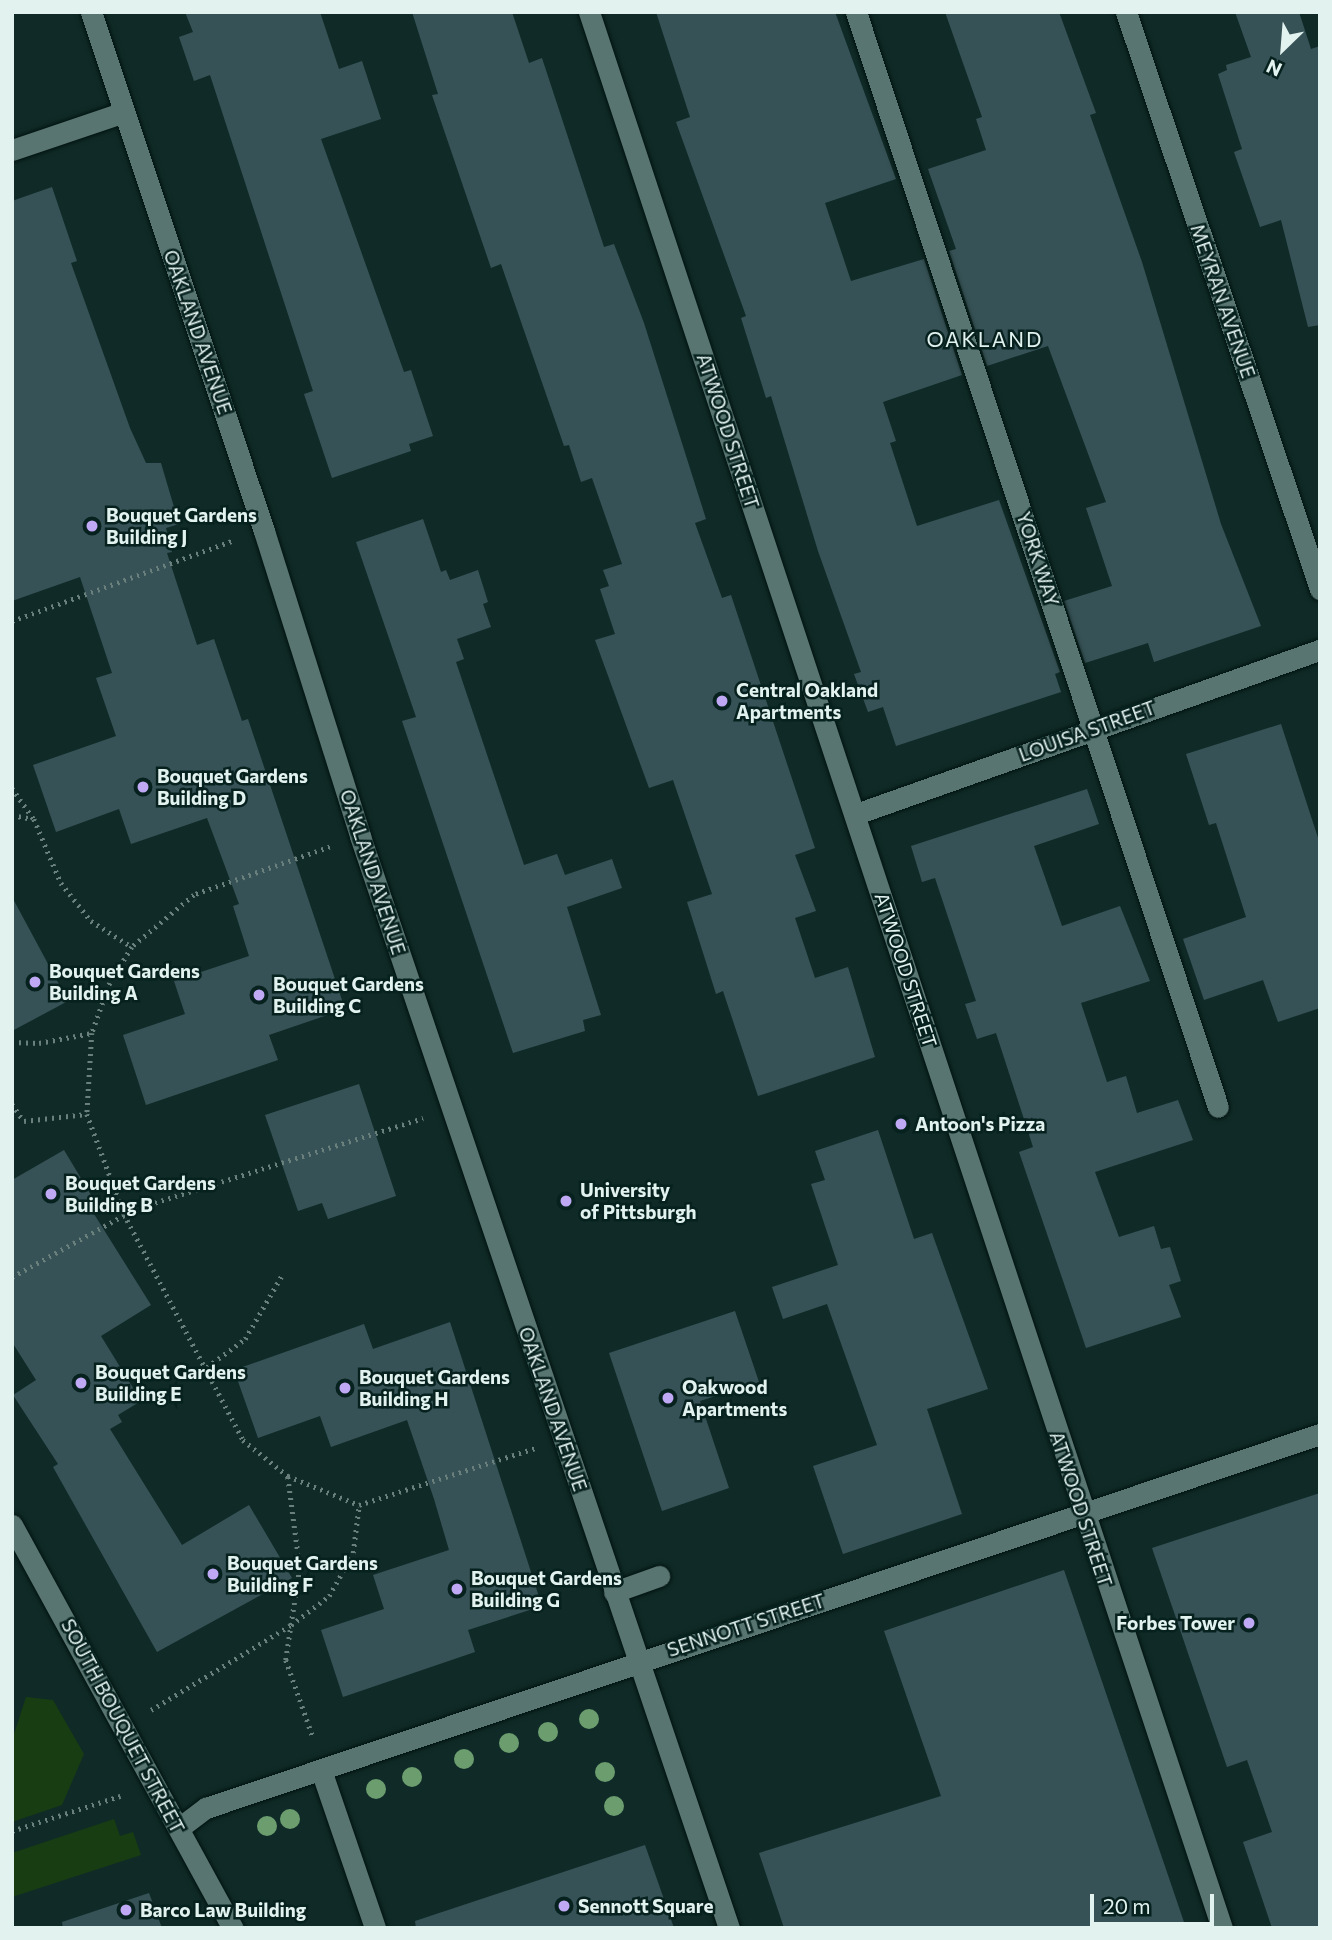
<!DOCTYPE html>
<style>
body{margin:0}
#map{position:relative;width:1332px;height:1940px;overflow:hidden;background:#102b27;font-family:Commissioner,sans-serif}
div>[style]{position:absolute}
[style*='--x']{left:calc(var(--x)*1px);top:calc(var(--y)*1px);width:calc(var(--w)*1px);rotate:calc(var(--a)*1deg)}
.green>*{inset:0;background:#183d12}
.building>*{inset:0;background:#375256}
.path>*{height:4.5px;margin-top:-2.25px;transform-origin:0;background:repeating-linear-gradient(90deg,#69807c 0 2px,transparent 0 7px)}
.roads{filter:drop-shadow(0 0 2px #001310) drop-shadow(0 0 2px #001310)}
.lane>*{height:21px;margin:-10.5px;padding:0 10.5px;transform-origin:10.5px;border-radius:10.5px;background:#597571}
.street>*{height:21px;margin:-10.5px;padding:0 10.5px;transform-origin:10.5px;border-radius:10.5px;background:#597571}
.secondary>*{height:21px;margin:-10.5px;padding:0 10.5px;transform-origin:10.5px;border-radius:10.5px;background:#597571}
.trees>*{width:20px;height:20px;margin:-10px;border-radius:50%;background:#6b9d6f}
.dots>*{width:19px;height:19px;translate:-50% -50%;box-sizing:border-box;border:4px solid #06211e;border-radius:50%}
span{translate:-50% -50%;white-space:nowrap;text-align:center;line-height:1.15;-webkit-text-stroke:5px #06211e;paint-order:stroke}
.street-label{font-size:19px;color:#e2f2ef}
.poi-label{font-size:19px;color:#e2f2ef;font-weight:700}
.left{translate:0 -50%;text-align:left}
.right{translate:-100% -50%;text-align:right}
.neighbourhood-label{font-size:21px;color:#e2f2ef;letter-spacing:2px}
.frame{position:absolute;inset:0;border:14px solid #e2f2ef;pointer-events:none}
.north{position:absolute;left:1248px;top:14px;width:70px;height:70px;-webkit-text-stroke:5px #06211e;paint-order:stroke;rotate:205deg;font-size:19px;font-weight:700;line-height:28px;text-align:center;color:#e2f2ef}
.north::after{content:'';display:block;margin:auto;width:24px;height:32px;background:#e2f2ef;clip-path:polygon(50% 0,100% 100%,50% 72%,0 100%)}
.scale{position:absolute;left:1090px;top:1894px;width:124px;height:32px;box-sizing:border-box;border:4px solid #e2f2ef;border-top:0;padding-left:9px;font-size:21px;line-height:24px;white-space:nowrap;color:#e2f2ef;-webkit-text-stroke:5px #06211e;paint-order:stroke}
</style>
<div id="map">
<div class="green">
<i style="clip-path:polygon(26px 1697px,53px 1700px,84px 1754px,62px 1805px,12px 1822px,12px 1740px)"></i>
<i style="clip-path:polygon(114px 1819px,120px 1836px,133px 1832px,141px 1855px,12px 1897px,12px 1853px)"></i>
</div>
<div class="building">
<i style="clip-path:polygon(185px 12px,320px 12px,339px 69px,362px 61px,381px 119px,321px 139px,404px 372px,411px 370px,433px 436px,409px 444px,411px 451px,332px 478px,304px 394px,313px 391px,210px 75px,194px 81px,179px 37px,193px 32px)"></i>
<i style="clip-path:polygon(412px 12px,512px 12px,529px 63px,542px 58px,604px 247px,614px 244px,644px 323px,706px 519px,695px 523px,722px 598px,731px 595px,815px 848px,795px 855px,816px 911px,795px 918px,815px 978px,848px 967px,875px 1057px,758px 1096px,723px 991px,716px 994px,687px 902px,712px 894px,673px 780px,649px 788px,595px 640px,615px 634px,600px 589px,609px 586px,603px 570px,622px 564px,592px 478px,581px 482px,569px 445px,564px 446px,501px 264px,491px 268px,432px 95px,438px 94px)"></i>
<i style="clip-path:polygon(656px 12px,835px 12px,896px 179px,825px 203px,851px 281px,924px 259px,962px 375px,883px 402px,896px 441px,890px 443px,917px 526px,999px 500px,1060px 672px,1055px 674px,1061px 692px,896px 746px,883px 707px,868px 712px,854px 674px,861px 672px,818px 551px,771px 396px,766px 398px,741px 318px,746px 316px,676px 122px,690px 117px)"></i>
<i style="clip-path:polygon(945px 12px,1059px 12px,1096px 113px,1090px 115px,1142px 262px,1221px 524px,1261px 626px,1154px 662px,1148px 643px,1085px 663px,1064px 601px,1112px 586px,1086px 508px,1106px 502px,1048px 346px,987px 366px,949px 251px,956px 249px,928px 169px,986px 150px,976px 119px,982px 117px)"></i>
<i style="clip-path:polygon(1235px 12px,1299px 12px,1311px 49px,1320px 46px,1320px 325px,1308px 327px,1281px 220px,1260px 227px,1234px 152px,1242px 149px,1218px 74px,1227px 70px,1226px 65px,1251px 57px)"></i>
<i style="clip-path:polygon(52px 187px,77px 261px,71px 263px,130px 428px,146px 463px,161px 463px,179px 524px,166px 528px,172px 552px,167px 553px,197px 645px,214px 639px,242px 721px,248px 719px,345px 1009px,269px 1035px,278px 1060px,146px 1105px,123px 1035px,185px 1014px,174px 981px,249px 956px,233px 906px,239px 904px,207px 818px,131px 844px,119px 809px,56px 832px,33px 765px,116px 736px,96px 678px,112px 673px,80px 577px,12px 601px,12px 201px)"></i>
<i style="clip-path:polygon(423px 519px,441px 572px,446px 570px,450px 580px,478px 570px,488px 602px,483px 604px,491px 627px,457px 639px,464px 659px,456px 662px,524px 865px,557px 854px,565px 875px,612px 859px,622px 888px,567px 907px,601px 1015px,583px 1020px,585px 1031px,513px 1053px,402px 721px,416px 717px,356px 542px)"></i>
<i style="clip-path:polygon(1281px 724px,1320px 844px,1320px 1008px,1278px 1022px,1263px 980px,1204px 1000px,1183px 939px,1246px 917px,1216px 823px,1209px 825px,1186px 754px)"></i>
<i style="clip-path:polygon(1087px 789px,1099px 824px,1034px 846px,1062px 926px,1120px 906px,1150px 981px,1081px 1003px,1107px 1082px,1126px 1076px,1137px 1113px,1178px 1100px,1193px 1140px,1095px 1172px,1119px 1237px,1154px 1226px,1161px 1249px,1170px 1247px,1181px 1281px,1169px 1285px,1181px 1317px,1086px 1348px,1019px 1152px,1033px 1147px,996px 1033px,977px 1039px,965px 1004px,976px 1001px,935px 878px,922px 882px,911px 846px)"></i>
<i style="clip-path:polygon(12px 897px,68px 1001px,12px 1031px)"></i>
<i style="clip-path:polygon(359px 1084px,396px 1196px,328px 1219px,322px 1203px,298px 1211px,265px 1115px)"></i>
<i style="clip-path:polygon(878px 1130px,914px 1239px,932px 1233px,988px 1389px,927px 1409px,962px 1514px,843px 1554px,813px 1466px,877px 1445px,827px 1304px,783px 1319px,772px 1287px,838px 1265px,811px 1184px,825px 1180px,815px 1151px)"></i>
<i style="clip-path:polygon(64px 1150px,100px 1210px,94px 1214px,151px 1305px,101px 1336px,141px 1401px,118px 1415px,122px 1422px,110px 1429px,182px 1545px,249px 1505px,292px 1578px,157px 1652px,53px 1467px,58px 1464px,13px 1395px,36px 1380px,12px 1342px,12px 1180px)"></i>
<i style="clip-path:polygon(735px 1311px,759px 1382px,700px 1401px,729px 1488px,662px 1511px,609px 1353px)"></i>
<i style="clip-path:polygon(450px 1322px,542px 1606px,468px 1630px,475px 1652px,343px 1697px,321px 1630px,384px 1609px,373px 1575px,449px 1550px,434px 1499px,407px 1420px,331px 1447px,320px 1416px,258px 1438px,234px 1370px,364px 1324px,373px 1349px)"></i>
<i style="clip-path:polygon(1320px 1493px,1320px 1928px,1272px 1928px,1243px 1842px,1272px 1832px,1247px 1760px,1227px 1767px,1152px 1548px)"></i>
<i style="clip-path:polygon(1064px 1570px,1186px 1928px,784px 1928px,759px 1853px,941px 1796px,884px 1631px)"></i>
<i style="clip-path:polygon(645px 1845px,674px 1928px,416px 1928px,415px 1921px)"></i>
<i style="clip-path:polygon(149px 1893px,162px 1928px,63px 1928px,62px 1922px)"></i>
</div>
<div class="path">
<i style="--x:12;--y:621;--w:237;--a:-20"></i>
<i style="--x:12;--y:788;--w:38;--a:55"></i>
<i style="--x:34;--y:819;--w:69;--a:67.1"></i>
<i style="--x:61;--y:883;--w:48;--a:51.7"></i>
<i style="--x:91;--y:921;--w:49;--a:32.4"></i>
<i style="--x:12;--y:815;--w:21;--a:11"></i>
<i style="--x:330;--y:847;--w:144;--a:160.6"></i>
<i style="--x:194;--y:895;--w:81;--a:140"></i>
<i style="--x:132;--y:947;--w:42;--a:121.4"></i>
<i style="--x:110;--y:983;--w:53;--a:109.8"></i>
<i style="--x:92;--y:1033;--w:81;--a:93.5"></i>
<i style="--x:87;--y:1114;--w:107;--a:69.7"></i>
<i style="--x:124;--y:1214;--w:255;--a:62.2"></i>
<i style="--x:243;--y:1440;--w:58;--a:38.7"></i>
<i style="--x:288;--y:1476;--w:77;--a:22.2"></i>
<i style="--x:359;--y:1505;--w:185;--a:-17.9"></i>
<i style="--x:12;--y:1042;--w:27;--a:2"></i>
<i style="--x:39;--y:1043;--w:54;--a:-10.7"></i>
<i style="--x:12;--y:1104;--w:21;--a:55"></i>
<i style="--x:24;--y:1121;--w:63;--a:-6.3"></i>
<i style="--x:12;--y:1277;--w:141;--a:-28.9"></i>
<i style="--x:135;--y:1209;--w:302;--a:-17.5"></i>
<i style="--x:207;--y:1367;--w:47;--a:-36.4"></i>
<i style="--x:245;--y:1339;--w:72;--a:-59.9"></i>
<i style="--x:288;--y:1477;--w:92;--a:82.5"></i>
<i style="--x:300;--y:1568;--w:93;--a:98.7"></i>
<i style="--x:286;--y:1660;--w:82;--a:70.7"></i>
<i style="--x:151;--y:1710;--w:164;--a:-31.3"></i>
<i style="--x:291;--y:1625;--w:48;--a:-37.3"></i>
<i style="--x:329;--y:1596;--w:49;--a:-60.8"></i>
<i style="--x:353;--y:1553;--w:48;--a:-82.9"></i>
<i style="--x:12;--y:1831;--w:114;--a:-18"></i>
</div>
<div class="roads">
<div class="lane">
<i style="--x:856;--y:12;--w:1153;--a:71.71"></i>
<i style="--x:614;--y:1592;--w:48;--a:-19.6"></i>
<i style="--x:321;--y:1770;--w:167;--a:71.1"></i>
</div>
<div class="street">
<i style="--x:91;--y:12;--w:547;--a:71.57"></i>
<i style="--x:264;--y:531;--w:320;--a:72.5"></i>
<i style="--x:360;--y:836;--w:1153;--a:71.33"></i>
<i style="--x:589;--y:12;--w:2018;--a:71.72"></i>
<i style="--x:1126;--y:12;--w:609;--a:71.42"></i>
<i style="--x:12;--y:150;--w:118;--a:-18.7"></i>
<i style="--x:856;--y:814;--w:492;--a:-19.5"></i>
<i style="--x:179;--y:1828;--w:34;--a:-37"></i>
<i style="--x:206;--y:1808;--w:1175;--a:-18.56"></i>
</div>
<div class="secondary">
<i style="--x:12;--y:1525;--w:460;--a:61.3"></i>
</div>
</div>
<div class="trees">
<i style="left:589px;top:1719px"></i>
<i style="left:548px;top:1732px"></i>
<i style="left:509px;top:1743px"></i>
<i style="left:464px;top:1759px"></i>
<i style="left:605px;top:1772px"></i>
<i style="left:412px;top:1777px"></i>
<i style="left:376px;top:1789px"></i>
<i style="left:614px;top:1806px"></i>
<i style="left:290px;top:1819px"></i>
<i style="left:267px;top:1826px"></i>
</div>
<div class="dots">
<i style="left:92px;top:526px;background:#bfa9f4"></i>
<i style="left:722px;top:701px;background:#bfa9f4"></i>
<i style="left:143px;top:787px;background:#bfa9f4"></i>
<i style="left:35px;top:982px;background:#bfa9f4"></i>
<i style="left:259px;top:995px;background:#bfa9f4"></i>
<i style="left:901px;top:1124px;background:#bfa9f4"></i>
<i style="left:51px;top:1194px;background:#bfa9f4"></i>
<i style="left:566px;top:1201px;background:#bfa9f4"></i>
<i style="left:81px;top:1383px;background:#bfa9f4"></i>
<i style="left:345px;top:1388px;background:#bfa9f4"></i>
<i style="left:668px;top:1398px;background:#bfa9f4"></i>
<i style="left:213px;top:1574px;background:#bfa9f4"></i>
<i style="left:457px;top:1589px;background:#bfa9f4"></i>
<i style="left:1249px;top:1623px;background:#bfa9f4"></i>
<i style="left:564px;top:1906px;background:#bfa9f4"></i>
<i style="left:126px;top:1910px;background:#bfa9f4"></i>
</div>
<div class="street-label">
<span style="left:1223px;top:301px;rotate:71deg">MEYRAN AVENUE</span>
<span style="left:198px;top:332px;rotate:71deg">OAKLAND AVENUE</span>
<span style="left:728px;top:431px;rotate:72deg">ATWOOD STREET</span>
<span style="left:1038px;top:559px;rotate:72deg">YORK WAY</span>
<span style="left:1087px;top:731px;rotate:-20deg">LOUISA STREET</span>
<span style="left:373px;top:872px;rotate:72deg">OAKLAND AVENUE</span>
<span style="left:906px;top:970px;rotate:72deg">ATWOOD STREET</span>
<span style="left:553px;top:1409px;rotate:71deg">OAKLAND AVENUE</span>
<span style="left:1081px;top:1509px;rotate:72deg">ATWOOD STREET</span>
<span style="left:746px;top:1625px;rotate:-18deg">SENNOTT STREET</span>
<span style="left:123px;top:1726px;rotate:62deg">SOUTH BOUQUET STREET</span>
</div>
<div class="poi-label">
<span class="left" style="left:106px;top:526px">Bouquet Gardens<br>Building J</span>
<span class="left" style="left:736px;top:701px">Central Oakland<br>Apartments</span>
<span class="left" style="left:157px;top:787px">Bouquet Gardens<br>Building D</span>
<span class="left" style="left:49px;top:982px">Bouquet Gardens<br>Building A</span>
<span class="left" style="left:273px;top:995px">Bouquet Gardens<br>Building C</span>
<span class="left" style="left:915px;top:1124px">Antoon's Pizza</span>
<span class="left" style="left:65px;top:1194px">Bouquet Gardens<br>Building B</span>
<span class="left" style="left:580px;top:1201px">University<br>of Pittsburgh</span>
<span class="left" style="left:95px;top:1383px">Bouquet Gardens<br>Building E</span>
<span class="left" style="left:359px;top:1388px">Bouquet Gardens<br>Building H</span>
<span class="left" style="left:682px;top:1398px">Oakwood<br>Apartments</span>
<span class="left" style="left:227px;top:1574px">Bouquet Gardens<br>Building F</span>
<span class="left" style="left:471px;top:1589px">Bouquet Gardens<br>Building G</span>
<span class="right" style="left:1235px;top:1623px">Forbes Tower</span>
<span class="left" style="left:578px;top:1906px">Sennott Square</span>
<span class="left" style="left:140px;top:1910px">Barco Law Building</span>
</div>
<div class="neighbourhood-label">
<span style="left:985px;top:339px">OAKLAND</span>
</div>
<div class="frame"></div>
<div class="north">N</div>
<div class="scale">20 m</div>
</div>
